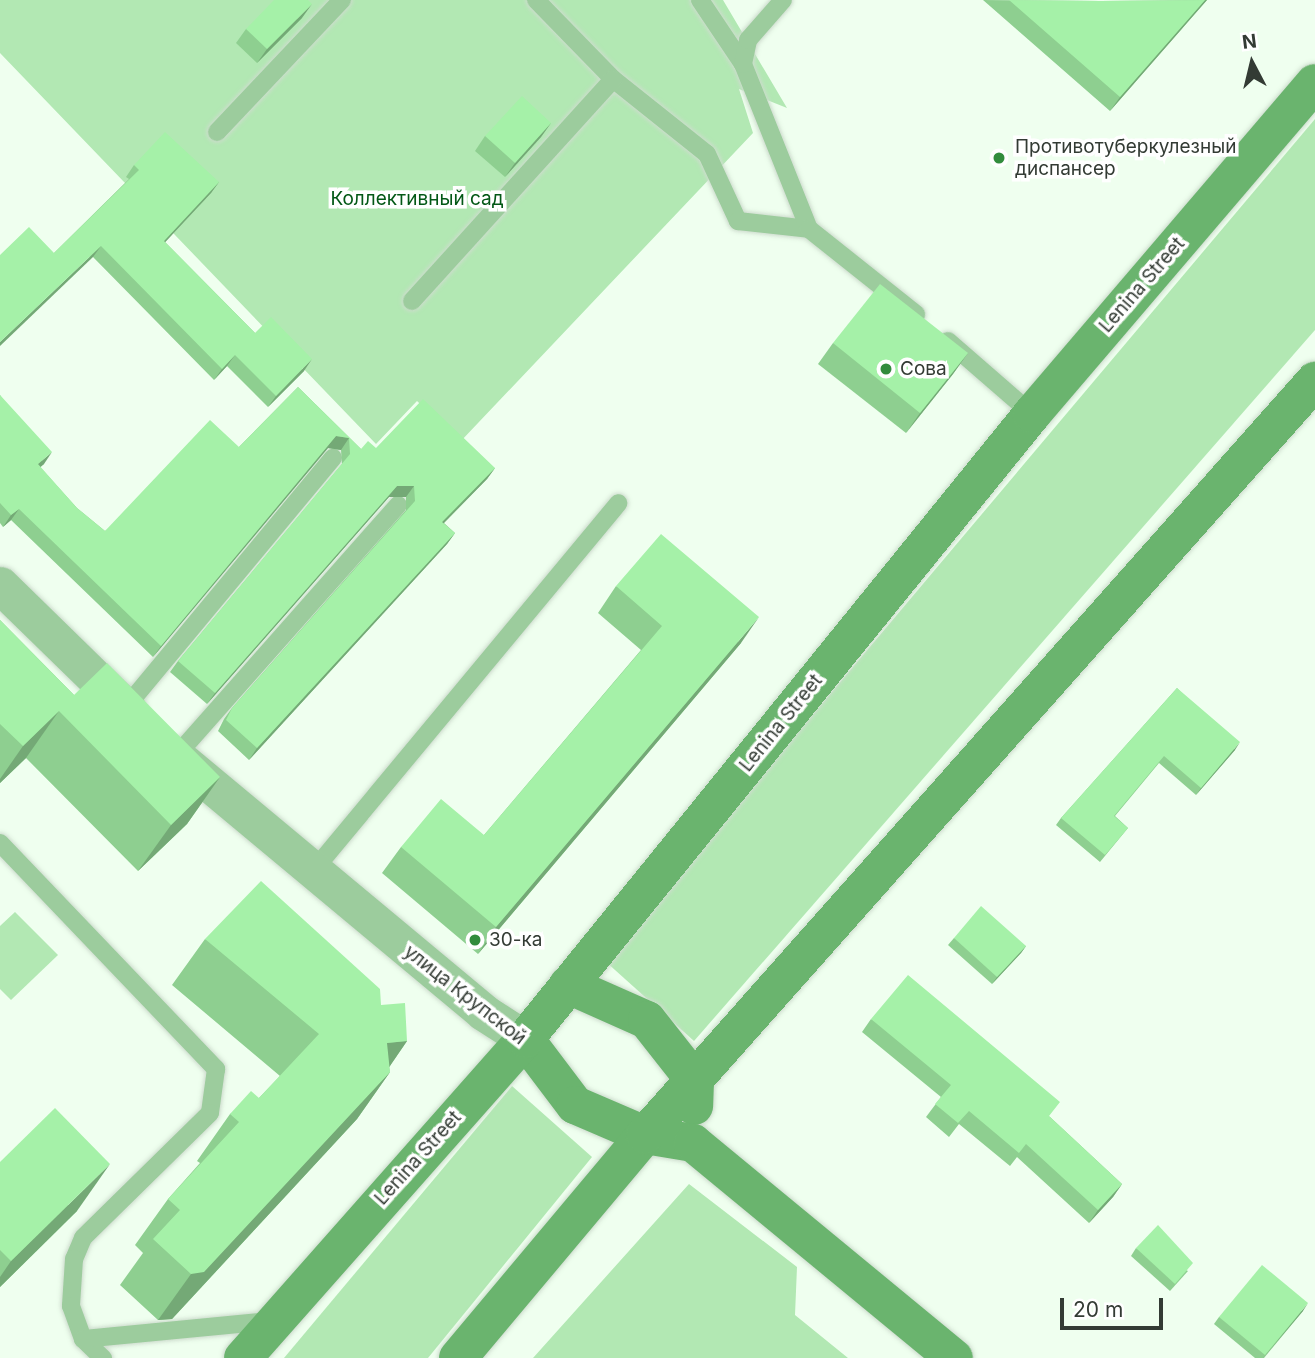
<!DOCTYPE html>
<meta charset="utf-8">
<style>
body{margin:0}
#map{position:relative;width:1315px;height:1358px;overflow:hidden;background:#efffef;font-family:Inter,sans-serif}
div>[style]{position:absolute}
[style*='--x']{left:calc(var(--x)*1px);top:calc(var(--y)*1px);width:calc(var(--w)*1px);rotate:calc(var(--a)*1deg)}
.green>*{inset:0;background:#b2e8b3}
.roads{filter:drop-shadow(0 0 2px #cddccd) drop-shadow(0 0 2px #cddccd)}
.service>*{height:18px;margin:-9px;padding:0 9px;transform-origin:9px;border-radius:9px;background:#9ccc9d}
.minor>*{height:37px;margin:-18.5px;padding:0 18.5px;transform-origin:18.5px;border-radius:18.5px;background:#9ccc9d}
.secondary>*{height:38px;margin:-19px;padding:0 19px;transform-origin:19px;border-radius:19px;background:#6ab46e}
.wall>*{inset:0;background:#8ecf90}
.shaded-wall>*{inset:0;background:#74a976}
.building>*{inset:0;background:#a5f1a8}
.dots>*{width:19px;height:19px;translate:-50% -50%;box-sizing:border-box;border:4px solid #fff;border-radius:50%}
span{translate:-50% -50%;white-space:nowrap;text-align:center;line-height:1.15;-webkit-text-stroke:7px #fff;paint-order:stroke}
.poi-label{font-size:19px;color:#333b34}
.left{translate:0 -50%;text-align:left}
.park-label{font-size:19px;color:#035816}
.street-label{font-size:19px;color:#333b34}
.north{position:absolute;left:1217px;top:28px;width:70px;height:70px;-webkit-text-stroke:5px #fff;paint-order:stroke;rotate:353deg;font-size:19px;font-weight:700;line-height:28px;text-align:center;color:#333b34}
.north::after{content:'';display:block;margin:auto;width:24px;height:32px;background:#333b34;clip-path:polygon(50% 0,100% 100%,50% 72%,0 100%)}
.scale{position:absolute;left:1060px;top:1298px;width:103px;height:32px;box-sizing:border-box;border:4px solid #333b34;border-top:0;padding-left:9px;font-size:21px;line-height:24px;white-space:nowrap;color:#333b34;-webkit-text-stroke:5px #fff;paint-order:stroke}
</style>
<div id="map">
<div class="green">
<i style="clip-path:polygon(0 0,723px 0,787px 108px,739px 89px,753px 133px,460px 442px,417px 401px,376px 444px,0 53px)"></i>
<i style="clip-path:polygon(1315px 119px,1315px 330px,694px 1041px,605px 961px)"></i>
<i style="clip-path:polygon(15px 912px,58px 955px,11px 1000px,0 989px,0 926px)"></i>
<i style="clip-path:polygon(512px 1086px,592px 1157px,428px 1358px,284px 1358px)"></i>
<i style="clip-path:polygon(689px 1184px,797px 1267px,795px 1315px,848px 1358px,533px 1358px)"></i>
</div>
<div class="roads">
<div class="service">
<i style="--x:536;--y:0;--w:110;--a:45.7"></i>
<i style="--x:613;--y:79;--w:120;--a:38.6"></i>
<i style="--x:707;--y:154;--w:74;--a:65.2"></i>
<i style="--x:738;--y:221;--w:71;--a:6.4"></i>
<i style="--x:700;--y:0;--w:77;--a:56.1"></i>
<i style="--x:743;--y:64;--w:178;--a:68.2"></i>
<i style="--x:809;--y:229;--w:137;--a:38.5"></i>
<i style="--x:743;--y:64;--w:25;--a:-78"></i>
<i style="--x:748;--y:40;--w:53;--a:-48.8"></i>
<i style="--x:217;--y:132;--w:182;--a:-46.6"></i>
<i style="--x:412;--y:301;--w:299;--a:-47.8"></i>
<i style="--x:948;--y:341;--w:111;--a:41"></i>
<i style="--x:126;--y:707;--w:324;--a:-50.3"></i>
<i style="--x:176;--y:756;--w:335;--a:-48.5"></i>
<i style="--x:0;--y:843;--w:313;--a:46.3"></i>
<i style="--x:216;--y:1069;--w:44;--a:97.8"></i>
<i style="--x:210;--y:1113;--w:178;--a:135.5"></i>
<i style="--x:83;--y:1238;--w:23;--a:113"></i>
<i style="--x:74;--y:1259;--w:47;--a:93.7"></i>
<i style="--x:71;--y:1306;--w:35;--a:70"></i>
<i style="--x:83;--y:1339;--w:28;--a:44"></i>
<i style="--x:313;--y:871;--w:478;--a:-50.3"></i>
<i style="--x:83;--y:1339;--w:189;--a:-5.5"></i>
</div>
<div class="minor">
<i style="--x:0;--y:585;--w:179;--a:44.3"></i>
<i style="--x:175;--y:755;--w:401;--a:39.8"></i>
<i style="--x:483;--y:1012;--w:50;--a:32.7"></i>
</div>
<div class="secondary">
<i style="--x:568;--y:985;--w:86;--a:23.9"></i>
<i style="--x:647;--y:1020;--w:78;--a:51.8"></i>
<i style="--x:695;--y:1081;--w:25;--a:92"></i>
<i style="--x:525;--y:1039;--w:83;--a:52.9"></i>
<i style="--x:575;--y:1105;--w:76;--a:23.2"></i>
<i style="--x:645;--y:1135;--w:49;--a:9.5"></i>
<i style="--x:693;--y:1143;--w:338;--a:39.5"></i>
<i style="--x:243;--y:1358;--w:426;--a:-48.5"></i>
<i style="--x:525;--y:1039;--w:805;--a:-50.95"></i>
<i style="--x:1032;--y:414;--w:435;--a:-49.5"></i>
<i style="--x:458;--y:1358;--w:291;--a:-50"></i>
<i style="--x:645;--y:1135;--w:1009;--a:-48.38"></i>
</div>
</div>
<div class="wall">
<i style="clip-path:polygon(983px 0,1101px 1px,1207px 0,1110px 111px)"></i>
<i style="clip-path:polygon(302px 18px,257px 63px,236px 43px,246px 29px)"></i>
<i style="clip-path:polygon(551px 123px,541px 137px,505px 177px,475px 151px,485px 136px)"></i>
<i style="clip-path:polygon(134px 165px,219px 182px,211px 193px,165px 242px,255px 333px,304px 371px,268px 407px,227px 366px,214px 380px,93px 257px,54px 253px,129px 179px,126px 177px)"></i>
<i style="clip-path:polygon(833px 343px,968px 353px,953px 374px,906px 433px,818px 364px)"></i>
<i style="clip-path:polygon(298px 387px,361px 449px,376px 448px,495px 468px,487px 479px,444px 523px,455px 533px,447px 544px,249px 760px,218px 731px,224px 719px,232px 708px,406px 510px,406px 497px,389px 497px,207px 704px,170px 672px,178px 661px,342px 464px,341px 450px,328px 448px,153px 657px,11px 520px,3px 527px,0 523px,0 395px,44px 464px,40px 467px,77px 508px,105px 531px,239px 447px)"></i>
<i style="clip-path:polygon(616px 586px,741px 643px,478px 954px,382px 873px,401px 847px,484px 835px,641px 650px,598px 613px)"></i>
<i style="clip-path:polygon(0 620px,74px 695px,220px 777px,187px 824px,138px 871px,26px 758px,0 783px)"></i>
<i style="clip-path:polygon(1177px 688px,1235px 750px,1196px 795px,1159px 763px,1115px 816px,1128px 828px,1100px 862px,1056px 825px,1061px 818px)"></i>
<i style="clip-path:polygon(954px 938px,1026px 946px,1021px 953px,992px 984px,948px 945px)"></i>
<i style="clip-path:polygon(205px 939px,381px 1005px,407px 1041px,389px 1067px,390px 1072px,357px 1119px,172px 1319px,158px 1320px,120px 1285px,143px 1253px,135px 1245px,168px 1199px,200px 1163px,197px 1161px,230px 1114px,259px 1098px,280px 1076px,172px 985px)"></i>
<i style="clip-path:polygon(871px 1019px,1050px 1117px,1122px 1184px,1113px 1197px,1089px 1223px,1017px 1157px,1010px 1166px,959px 1124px,949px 1137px,926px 1117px,941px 1097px,862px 1032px)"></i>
<i style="clip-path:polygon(0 1162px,77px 1211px,0 1287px)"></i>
<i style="clip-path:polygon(1136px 1248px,1188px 1271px,1170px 1291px,1131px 1256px)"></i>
<i style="clip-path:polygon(1303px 1311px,1264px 1358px,1255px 1358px,1214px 1324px,1219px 1317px)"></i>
</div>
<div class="shaded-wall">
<i style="clip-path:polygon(1205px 0,1207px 0,1110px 111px,1120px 97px)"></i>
<i style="clip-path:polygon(312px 4px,302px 18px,257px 63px,267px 49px)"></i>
<i style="clip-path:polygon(551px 123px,541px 137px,505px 177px,515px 163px)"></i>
<i style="clip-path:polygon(219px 182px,211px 193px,156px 252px,164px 241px)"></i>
<i style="clip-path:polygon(101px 246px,93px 257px,0 346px,0 342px)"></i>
<i style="clip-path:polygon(968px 353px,953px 374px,906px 433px,920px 413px)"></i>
<i style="clip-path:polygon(235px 355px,227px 366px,214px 380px,222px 369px)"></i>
<i style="clip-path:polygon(312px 359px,304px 371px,268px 407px,276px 396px)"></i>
<i style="clip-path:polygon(336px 436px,349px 438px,341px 450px,328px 448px,153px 657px,161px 646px)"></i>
<i style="clip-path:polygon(52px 452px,44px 464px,30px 476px,38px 464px)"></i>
<i style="clip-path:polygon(495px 468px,487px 479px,434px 533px,442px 522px)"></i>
<i style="clip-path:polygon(397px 486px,414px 486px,406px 497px,389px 497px,207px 704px,215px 693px)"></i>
<i style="clip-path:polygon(19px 509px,11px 520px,3px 527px,11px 515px)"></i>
<i style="clip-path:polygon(455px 533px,447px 544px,249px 760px,257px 748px)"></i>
<i style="clip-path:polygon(759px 617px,741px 643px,478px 954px,496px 927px)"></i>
<i style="clip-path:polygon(59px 711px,26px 758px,0 783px,0 779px,23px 746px)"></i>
<i style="clip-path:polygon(1240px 742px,1235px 750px,1196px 795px,1201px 788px)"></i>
<i style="clip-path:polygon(220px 777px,187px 824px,138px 871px,171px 825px)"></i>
<i style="clip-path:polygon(1026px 946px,1021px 953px,992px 984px,997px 977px)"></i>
<i style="clip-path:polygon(407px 1041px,375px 1088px,387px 1043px)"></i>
<i style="clip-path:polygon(390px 1072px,357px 1119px,172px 1319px,158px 1320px,191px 1274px)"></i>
<i style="clip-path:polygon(110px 1164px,77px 1211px,0 1287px,0 1277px,11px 1261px)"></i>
<i style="clip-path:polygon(1122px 1184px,1113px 1197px,1089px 1223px,1098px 1210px)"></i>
<i style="clip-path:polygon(1308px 1303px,1303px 1311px,1263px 1358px)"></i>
</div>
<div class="building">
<i style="clip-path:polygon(274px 0,308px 0,312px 4px,267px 49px,246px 29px)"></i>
<i style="clip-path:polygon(1009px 0,1101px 1px,1205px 0,1120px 97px)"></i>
<i style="clip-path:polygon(522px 96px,551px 123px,515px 163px,485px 136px)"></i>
<i style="clip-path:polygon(165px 132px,219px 182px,164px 241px,255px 333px,271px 317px,312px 359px,276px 396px,235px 355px,222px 369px,101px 246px,0 342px,0 255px,29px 227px,54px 253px,139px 170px,134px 165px)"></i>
<i style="clip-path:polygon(880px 284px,968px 353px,920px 413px,833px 343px)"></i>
<i style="clip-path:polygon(298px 387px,361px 449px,368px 441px,376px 448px,423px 399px,495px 468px,442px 522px,455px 533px,257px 748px,226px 720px,232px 708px,415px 501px,414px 486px,397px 486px,215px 693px,178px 661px,350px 454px,349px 438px,336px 436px,161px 646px,19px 509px,11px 515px,0 503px,0 395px,52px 452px,38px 464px,77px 508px,105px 531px,210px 420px,239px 447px)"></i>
<i style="clip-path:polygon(661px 534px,759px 617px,496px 927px,401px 847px,441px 799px,484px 835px,662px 626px,616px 586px)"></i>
<i style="clip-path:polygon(0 620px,74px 695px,107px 663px,220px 777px,171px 825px,59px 711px,23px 746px,0 724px)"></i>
<i style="clip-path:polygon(1177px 688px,1240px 742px,1201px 788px,1164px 756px,1114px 816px,1128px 828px,1105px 855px,1061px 818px)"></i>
<i style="clip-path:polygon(261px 881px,380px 989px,381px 1005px,405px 1003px,407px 1041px,387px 1043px,390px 1072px,204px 1272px,191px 1274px,153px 1239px,180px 1210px,168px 1199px,239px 1122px,230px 1114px,251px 1091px,259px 1098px,319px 1034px,205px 939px)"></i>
<i style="clip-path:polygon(981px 906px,1026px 946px,997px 977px,954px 938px)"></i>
<i style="clip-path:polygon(908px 975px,1060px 1102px,1049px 1116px,1122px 1184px,1098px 1210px,1026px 1144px,1019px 1153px,969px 1111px,958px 1123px,935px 1104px,951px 1085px,871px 1019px)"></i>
<i style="clip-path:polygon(55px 1108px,110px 1164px,11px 1261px,0 1250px,0 1162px)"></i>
<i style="clip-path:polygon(1158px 1225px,1193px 1263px,1175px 1284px,1136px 1248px)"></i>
<i style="clip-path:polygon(1262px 1265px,1308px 1303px,1265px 1355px,1219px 1317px)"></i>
</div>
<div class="dots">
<i style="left:999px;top:158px;background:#328c3d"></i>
<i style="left:886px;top:369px;background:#328c3d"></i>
<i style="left:475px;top:940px;background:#328c3d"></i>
</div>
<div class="poi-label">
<span class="left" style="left:1015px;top:158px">Противотуберкулезный<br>диспансер</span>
<span class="left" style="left:900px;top:369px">Сова</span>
<span class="left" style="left:489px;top:940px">30-ка</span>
</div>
<div class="park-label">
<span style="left:417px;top:199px">Коллективный сад</span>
</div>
<div class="street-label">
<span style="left:1142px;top:285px;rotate:-49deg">Lenina Street</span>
<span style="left:781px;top:723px;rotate:-51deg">Lenina Street</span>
<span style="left:465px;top:995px;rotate:38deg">улица Крупской</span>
<span style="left:418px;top:1158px;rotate:-48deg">Lenina Street</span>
</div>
<div class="north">N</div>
<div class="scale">20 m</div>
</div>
